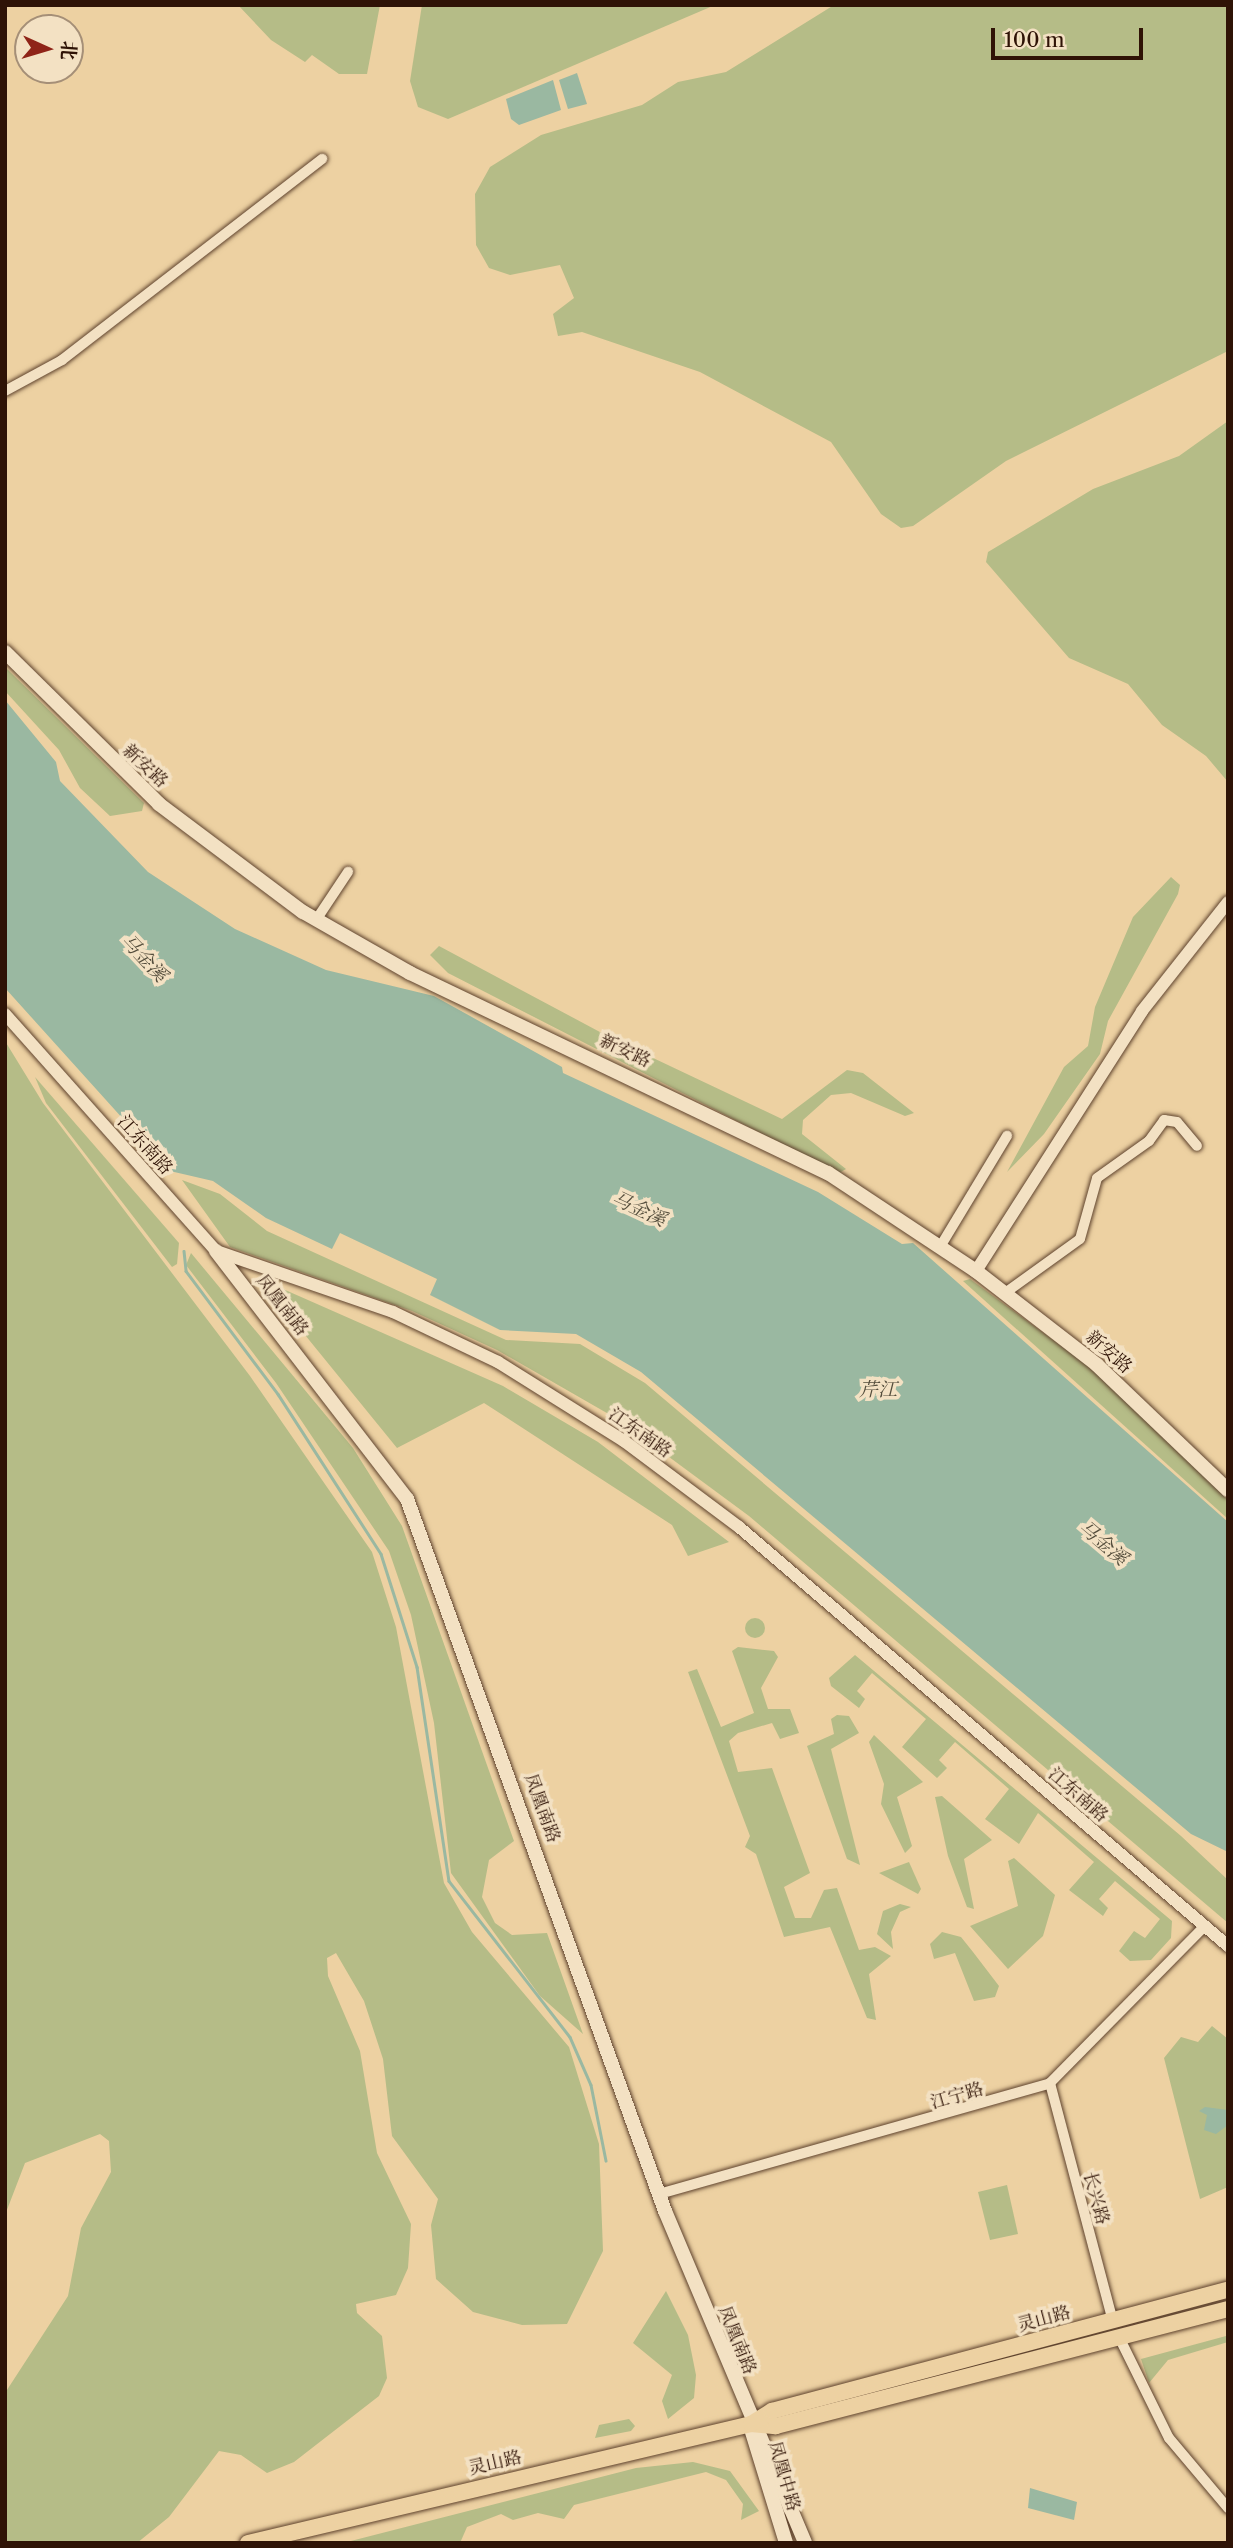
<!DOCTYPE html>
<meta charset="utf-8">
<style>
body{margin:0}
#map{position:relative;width:1233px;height:2548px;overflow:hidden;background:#edd1a2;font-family:"Libre Caslon Text","Noto Serif SC",serif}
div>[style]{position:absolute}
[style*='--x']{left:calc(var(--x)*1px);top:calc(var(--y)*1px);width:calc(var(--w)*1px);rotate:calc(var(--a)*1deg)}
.green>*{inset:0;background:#b5bc87}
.round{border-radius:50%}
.water>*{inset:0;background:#9ab8a1}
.stream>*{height:2.5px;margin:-1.25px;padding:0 1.25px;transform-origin:1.25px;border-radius:1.25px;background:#9ab8a1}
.roads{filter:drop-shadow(0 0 2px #5e422d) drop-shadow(0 0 2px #5e422d)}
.minor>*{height:10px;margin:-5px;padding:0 5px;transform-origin:5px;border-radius:5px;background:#f3e1c3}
.tertiary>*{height:12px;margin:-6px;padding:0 6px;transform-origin:6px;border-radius:6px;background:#f3e1c3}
.secondary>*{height:14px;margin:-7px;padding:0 7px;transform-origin:7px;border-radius:7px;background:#f3e1c3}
.trunk>*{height:16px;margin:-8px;padding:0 8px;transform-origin:8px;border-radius:8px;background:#edd1a2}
span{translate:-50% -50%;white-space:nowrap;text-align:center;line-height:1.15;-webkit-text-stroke:7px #f3e1c3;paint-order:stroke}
.street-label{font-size:18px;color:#2f1306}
.water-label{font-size:19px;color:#544d3c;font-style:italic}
.frame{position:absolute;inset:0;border:7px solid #2f1306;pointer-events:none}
.north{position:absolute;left:14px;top:14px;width:70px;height:70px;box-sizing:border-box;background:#f3e1c3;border:2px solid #a58f77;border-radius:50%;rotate:94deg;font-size:19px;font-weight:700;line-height:28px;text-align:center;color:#2f1306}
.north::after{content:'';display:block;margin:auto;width:24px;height:32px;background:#8f2418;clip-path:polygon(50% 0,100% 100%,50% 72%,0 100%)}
.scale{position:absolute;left:991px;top:28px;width:152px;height:32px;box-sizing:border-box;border:4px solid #2f1306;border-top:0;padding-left:9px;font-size:21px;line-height:24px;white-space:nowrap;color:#2f1306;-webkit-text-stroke:5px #f3e1c3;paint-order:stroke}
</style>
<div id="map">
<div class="green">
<i style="clip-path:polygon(238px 5px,380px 5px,367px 74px,339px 74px,312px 55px,305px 62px,271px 40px)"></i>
<i style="clip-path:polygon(422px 5px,715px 5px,448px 119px,418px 107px,410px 81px)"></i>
<i style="clip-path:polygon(834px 5px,1228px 5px,1228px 351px,1006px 461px,913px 526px,901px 528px,881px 514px,831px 442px,700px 372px,582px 332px,558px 336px,553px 314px,574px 298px,560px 265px,510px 275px,489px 268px,476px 245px,475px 194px,490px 167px,541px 135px,642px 105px,678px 82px,726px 72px)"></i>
<i style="clip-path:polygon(1228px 421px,1228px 782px,1206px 756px,1162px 725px,1128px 684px,1069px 658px,986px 562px,988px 552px,1093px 489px,1179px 456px)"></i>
<i style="clip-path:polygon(5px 667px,144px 803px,142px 811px,110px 816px,80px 788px,59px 750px,5px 691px)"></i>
<i style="clip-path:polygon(1171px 877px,1180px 885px,1178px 894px,1108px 1021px,1100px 1054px,1044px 1134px,1007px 1172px,1064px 1067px,1088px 1046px,1095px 1007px,1133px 917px)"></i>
<i style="clip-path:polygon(439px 946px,613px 1039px,782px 1119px,847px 1070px,863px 1073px,914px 1113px,905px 1116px,851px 1093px,831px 1095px,803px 1120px,802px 1134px,846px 1169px,839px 1173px,448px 973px,430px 955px)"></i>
<i style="clip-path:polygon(5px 1041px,43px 1103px,250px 1376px,372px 1552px,396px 1627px,444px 1883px,472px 1932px,569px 2047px,599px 2144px,603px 2251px,567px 2324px,522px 2325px,473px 2312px,436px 2279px,431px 2225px,438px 2199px,392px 2136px,383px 2059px,364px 2001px,336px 1953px,327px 1958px,328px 1976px,360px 2051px,377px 2153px,411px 2224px,408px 2268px,396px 2295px,356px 2304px,357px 2313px,382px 2336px,387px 2378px,379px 2396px,294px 2462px,267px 2473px,241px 2455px,219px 2451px,169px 2517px,137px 2543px,5px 2543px,5px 2393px,68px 2296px,81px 2228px,111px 2172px,109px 2141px,100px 2134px,25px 2163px,5px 2215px)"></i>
<i style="clip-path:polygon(35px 1077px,179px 1243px,177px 1264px,172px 1267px,46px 1103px)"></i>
<i style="clip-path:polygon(182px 1180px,220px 1194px,267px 1231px,506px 1340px,580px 1344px,645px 1383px,1181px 1836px,1228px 1880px,1228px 1923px,749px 1516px,619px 1420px,497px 1350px,412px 1311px,230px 1247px)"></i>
<i style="clip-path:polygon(191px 1253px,353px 1448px,402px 1526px,514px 1841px,489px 1860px,482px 1897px,495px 1923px,512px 1935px,547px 1933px,583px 2034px,540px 1996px,451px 1873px,434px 1723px,411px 1615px,389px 1551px,276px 1383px,186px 1265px)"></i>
<i style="clip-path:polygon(970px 1279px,1102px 1376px,1228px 1500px,1228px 1519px,963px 1281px)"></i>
<i style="clip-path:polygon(283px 1289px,503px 1386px,598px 1442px,729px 1542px,688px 1556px,672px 1525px,484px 1403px,397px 1448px,279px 1303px)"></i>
<i class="round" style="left:745px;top:1618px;width:20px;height:20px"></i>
<i style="clip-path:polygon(738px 1647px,774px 1651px,778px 1657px,761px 1688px,768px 1709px,790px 1709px,799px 1733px,780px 1739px,772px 1723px,738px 1733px,729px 1741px,738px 1772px,772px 1768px,810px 1873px,784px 1887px,795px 1918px,811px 1918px,824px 1890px,837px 1888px,859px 1950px,875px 1947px,891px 1956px,869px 1974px,876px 2020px,867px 2018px,830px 1927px,784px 1937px,756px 1854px,745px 1847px,750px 1836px,688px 1672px,697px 1669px,721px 1727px,754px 1713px,732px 1651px)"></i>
<i style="clip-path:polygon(855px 1655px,1172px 1921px,1171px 1938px,1151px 1960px,1130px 1961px,1119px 1951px,1134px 1931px,1145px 1938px,1160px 1919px,1115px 1881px,1099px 1899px,1108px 1908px,1103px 1916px,1069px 1890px,1094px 1862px,1038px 1813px,1019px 1844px,985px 1819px,1009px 1789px,955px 1742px,939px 1760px,947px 1768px,937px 1778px,902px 1747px,926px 1719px,872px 1673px,857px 1691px,865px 1699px,859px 1708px,831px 1686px,829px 1678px)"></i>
<i style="clip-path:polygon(837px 1715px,849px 1716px,859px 1733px,831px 1749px,860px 1865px,847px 1859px,807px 1746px,834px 1734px,831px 1719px)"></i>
<i style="clip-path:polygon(874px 1735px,923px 1782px,897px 1797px,912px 1846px,905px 1853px,881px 1804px,884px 1784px,869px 1742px)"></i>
<i style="clip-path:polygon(942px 1796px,992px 1840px,964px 1859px,974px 1909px,967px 1907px,948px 1856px,935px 1797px)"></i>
<i style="clip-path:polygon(1014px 1858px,1055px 1895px,1043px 1936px,1008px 1969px,970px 1926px,1018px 1906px,1008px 1861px)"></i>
<i style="clip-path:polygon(909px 1862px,921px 1889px,918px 1894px,879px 1873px)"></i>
<i style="clip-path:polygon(900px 1904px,911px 1907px,900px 1912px,891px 1932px,893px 1949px,877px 1934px,883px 1911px)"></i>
<i style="clip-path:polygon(942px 1932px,961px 1937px,973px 1952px,999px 1986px,995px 1997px,974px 2001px,955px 1953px,934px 1959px,930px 1944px)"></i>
<i style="clip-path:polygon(1212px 2026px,1228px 2039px,1228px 2187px,1200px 2199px,1164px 2058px,1181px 2037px,1198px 2042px)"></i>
<i style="clip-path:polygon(1007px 2185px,1018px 2234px,990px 2240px,978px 2192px)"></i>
<i style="clip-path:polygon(666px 2291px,688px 2335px,696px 2375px,694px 2398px,668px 2419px,662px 2401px,672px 2375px,633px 2343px)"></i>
<i style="clip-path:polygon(1226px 2336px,1228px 2342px,1168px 2360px,1149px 2383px,1141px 2359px)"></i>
<i style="clip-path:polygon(629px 2419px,635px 2426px,631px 2431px,595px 2438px,599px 2425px)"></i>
<i style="clip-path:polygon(693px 2462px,730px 2471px,759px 2511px,741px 2520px,743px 2504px,726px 2480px,706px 2472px,574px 2505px,564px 2519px,538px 2513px,513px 2520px,501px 2514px,467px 2527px,460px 2543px,343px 2543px,636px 2468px)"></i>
</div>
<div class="water">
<i style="clip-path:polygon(577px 73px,587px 104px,568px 109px,559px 80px)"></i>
<i style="clip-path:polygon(553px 80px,561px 110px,519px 125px,511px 119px,506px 99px)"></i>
<i style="clip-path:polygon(5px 700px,56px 762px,60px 781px,148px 872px,235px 929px,326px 970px,434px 996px,562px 1067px,563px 1073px,818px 1192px,902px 1244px,913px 1243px,1228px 1522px,1228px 1852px,1191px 1834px,641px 1372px,576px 1334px,500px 1330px,430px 1295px,437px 1279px,340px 1233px,332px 1249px,266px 1218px,213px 1181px,170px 1171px,5px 988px)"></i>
<i style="clip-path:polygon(1205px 2107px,1228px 2110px,1228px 2125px,1216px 2134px,1204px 2130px,1207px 2115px,1199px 2111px)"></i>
<i style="clip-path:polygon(1030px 2488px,1077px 2502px,1074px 2520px,1028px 2508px)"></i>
</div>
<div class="stream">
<i style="--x:184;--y:1251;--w:20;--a:84"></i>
<i style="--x:186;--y:1271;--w:154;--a:53.2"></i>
<i style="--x:278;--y:1394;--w:190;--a:57.2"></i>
<i style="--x:381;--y:1554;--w:119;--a:72.3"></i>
<i style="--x:417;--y:1667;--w:216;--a:81.5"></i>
<i style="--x:449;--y:1881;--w:197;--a:52.2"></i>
<i style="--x:570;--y:2037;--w:52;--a:66.4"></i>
<i style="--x:591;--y:2085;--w:77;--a:78.8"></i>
</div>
<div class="roads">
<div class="minor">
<i style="--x:5;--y:391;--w:65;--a:-28.5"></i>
<i style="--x:62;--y:360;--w:329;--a:-37.7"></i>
<i style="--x:316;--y:920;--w:58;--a:-56.3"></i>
<i style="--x:940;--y:1247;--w:130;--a:-58.9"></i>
<i style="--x:1005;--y:1293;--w:92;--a:-35.8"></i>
<i style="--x:1080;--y:1239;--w:63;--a:-74.4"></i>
<i style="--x:1097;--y:1178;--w:64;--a:-35.4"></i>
<i style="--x:1149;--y:1141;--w:26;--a:-54"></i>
<i style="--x:1164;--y:1120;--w:13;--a:9"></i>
<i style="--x:1177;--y:1122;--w:31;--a:50"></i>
<i style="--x:1050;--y:2083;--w:246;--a:75.2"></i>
<i style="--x:659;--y:2194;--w:406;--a:-15.8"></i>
<i style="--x:1050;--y:2083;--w:221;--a:-45.4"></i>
<i style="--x:1118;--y:2335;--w:115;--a:63.7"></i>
<i style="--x:1169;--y:2438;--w:92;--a:49.9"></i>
</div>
<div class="tertiary">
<i style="--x:5;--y:1014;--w:317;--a:48.3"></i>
<i style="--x:216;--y:1251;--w:187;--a:19"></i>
<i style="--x:393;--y:1312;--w:116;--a:25.5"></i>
<i style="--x:498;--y:1362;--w:149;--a:32.1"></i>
<i style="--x:624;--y:1441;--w:144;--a:36.8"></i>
<i style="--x:739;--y:1527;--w:644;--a:40.59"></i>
<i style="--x:976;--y:1271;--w:308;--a:-57.4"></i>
<i style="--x:1142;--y:1011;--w:139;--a:-51.7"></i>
</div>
<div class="secondary">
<i style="--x:5;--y:652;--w:216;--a:44.6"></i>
<i style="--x:159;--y:804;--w:180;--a:36.9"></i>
<i style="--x:303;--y:912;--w:123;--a:29.7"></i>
<i style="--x:410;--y:973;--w:463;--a:25.6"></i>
<i style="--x:828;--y:1173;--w:178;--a:33.5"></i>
<i style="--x:976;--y:1271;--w:153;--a:37.8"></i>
<i style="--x:1097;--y:1365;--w:181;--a:43.7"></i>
<i style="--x:216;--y:1251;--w:313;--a:52.4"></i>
<i style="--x:407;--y:1499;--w:757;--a:70.08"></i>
<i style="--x:665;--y:2211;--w:360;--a:67.1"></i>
<i style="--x:751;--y:2429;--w:119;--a:72.9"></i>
</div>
<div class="trunk">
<i style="--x:751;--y:2424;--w:25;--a:5"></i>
<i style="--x:776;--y:2426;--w:467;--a:-14.5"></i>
<i style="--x:248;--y:2543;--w:517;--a:-13.31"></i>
<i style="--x:751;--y:2424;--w:25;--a:-32"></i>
<i style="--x:772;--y:2411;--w:472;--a:-14.9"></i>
</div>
</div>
<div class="street-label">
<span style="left:145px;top:766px;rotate:43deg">新安路</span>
<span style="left:625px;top:1051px;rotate:25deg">新安路</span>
<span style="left:145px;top:1145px;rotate:48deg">江东南路</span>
<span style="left:282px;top:1305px;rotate:52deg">凤凰南路</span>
<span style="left:1109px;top:1352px;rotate:41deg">新安路</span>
<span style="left:640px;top:1433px;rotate:35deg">江东南路</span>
<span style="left:1078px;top:1795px;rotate:41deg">江东南路</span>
<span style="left:542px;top:1808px;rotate:70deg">凤凰南路</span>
<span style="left:957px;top:2096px;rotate:-16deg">江宁路</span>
<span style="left:1096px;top:2198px;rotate:75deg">长兴路</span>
<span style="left:1044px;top:2319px;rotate:-15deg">灵山路</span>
<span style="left:737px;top:2340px;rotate:68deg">凤凰南路</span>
<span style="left:495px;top:2463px;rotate:-13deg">灵山路</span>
<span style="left:784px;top:2476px;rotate:74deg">凤凰中路</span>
</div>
<div class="water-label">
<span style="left:144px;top:958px;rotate:47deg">马金溪</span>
<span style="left:639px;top:1209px;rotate:25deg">马金溪</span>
<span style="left:878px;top:1390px">芹江</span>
<span style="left:1103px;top:1543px;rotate:40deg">马金溪</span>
</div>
<div class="frame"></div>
<div class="north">北</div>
<div class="scale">100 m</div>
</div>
